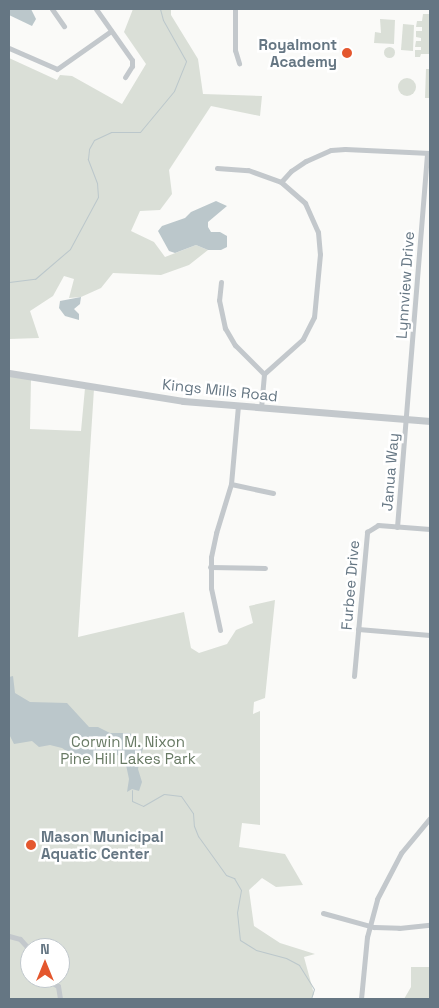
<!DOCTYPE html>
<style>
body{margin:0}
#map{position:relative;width:439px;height:1008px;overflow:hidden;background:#fafaf8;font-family:"Space Grotesk",sans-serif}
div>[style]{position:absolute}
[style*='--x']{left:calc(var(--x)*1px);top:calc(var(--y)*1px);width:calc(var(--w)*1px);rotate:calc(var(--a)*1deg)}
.green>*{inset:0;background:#dadfd7}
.round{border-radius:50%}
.water>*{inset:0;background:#bbc7cb}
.stream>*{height:1px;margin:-0.5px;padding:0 0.5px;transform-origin:0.5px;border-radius:0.5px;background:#bbc7cb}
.minor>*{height:5px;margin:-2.5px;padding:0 2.5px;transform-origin:2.5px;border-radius:2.5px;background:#c3c8cc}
.tertiary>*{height:7px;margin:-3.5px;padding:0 3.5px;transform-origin:3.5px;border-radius:3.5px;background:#c3c8cc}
.dots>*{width:14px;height:14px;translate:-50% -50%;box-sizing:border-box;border:2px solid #fff;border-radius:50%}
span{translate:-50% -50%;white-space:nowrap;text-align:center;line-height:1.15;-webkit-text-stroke:5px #fff;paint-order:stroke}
.poi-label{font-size:15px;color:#657683;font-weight:700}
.right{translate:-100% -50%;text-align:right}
.left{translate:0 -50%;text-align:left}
.street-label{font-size:15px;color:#657683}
.park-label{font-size:15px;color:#687a64}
.frame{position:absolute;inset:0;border:10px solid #657683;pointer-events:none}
.north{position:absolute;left:20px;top:938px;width:50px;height:50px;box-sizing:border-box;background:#fff;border:1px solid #c1c8cd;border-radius:50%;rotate:0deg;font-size:14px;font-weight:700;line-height:20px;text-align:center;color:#657683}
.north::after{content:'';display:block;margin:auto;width:18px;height:22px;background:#e4572e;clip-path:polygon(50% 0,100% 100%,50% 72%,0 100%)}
</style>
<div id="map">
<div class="green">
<i style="clip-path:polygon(133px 9px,171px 9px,171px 15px,198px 59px,203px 94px,262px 96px,260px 116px,211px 106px,169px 170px,172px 194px,160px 210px,140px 211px,131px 231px,154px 242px,165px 257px,196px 245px,208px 250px,189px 265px,161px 275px,113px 273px,101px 288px,81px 297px,69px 298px,74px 279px,64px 276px,53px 296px,30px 311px,39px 338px,9px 339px,9px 58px,57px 80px,60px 75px,72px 76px,122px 104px,146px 64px,124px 32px)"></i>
<i style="clip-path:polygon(423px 14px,430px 14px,429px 54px,421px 54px,420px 57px,415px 57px,415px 50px,421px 50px,421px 47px,415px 47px,416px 41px,421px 41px,421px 38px,416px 37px,416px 31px,422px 31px,422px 27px,416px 27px,417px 21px,422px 21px)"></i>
<i style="clip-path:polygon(380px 19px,395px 20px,394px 44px,374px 43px,375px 32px,381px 33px)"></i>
<i style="clip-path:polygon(403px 24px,414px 25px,413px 51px,401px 50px)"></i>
<i class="round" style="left:383.5px;top:46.5px;width:11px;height:11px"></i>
<i style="clip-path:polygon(426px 69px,430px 69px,430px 98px,425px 98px)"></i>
<i class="round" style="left:398px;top:78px;width:18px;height:18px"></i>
<i style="clip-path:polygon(evenodd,9px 376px,31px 379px,30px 429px,81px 431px,85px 388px,94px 389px,78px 637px,184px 612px,191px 648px,199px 653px,227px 644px,236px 630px,253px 623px,249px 606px,275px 600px,265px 698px,254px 702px,253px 714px,260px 711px,260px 825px,242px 823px,239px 847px,285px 854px,303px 885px,276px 887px,262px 878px,249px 890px,254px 926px,280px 943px,315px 954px,304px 957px,314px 994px,311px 999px,9px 999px,9px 376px,30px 948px,60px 948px,60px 978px,30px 978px,30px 948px)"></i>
<i style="clip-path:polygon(411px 967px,430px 967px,430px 999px,404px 999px,411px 987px)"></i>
</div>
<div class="water">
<i style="clip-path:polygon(9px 9px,31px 9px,36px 19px,32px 26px,9px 15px)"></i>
<i style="clip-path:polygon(216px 201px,227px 206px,208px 222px,208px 227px,211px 232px,220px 232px,227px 236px,227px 247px,221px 250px,208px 250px,196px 245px,175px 253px,169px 251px,158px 231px,162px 226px,185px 218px,191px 212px)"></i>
<i style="clip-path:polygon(81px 297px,80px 304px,74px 309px,79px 314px,79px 320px,65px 316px,59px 308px,60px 301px)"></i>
<i style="clip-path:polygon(13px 676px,15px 693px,30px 702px,67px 703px,89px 727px,98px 727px,110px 733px,130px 733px,143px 748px,138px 769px,142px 782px,139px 791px,132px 789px,127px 792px,129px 779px,125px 760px,121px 756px,107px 753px,94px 760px,77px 758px,62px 748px,50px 745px,39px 747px,32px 741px,14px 744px,9px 734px,9px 677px)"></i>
</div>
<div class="stream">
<i style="--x:9;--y:282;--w:26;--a:-7"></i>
<i style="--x:35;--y:279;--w:46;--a:-40.6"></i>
<i style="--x:70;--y:249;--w:59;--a:-61.7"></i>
<i style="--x:98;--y:197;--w:14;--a:-94"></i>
<i style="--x:97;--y:183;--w:26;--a:-111"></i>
<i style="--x:88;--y:159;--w:10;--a:-84"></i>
<i style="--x:89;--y:149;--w:10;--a:-61"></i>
<i style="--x:94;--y:140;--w:19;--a:-25"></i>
<i style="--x:111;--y:132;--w:29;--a:0"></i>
<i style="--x:140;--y:132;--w:53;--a:-50.3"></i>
<i style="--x:174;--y:91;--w:32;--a:-68"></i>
<i style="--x:186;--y:61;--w:47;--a:-119.3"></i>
<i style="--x:163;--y:20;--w:11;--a:-105"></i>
<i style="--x:132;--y:790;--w:11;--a:90"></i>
<i style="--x:132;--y:801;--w:12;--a:24"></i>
<i style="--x:143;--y:806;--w:24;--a:-30"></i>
<i style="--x:164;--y:794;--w:17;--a:7"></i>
<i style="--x:181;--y:796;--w:21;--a:55"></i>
<i style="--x:193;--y:813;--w:13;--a:86"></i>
<i style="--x:194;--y:826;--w:11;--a:68"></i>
<i style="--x:198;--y:836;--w:48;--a:54.3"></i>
<i style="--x:226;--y:875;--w:9;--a:21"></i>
<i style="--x:234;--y:878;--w:14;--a:60"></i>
<i style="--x:241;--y:890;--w:22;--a:100"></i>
<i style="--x:237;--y:912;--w:28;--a:84"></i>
<i style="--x:240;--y:940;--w:19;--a:32"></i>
<i style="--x:256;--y:950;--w:31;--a:15"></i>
<i style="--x:286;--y:958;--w:15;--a:28"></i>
<i style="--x:299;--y:965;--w:28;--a:58"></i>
<i style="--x:314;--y:989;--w:10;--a:107"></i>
</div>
<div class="minor">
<i style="--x:52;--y:9;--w:21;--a:55"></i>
<i style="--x:96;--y:9;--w:62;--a:54.8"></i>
<i style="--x:132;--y:60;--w:6;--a:90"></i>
<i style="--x:132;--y:66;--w:13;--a:122"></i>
<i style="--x:235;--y:9;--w:41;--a:90"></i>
<i style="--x:235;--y:50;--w:14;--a:73"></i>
<i style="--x:9;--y:48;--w:52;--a:23.6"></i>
<i style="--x:57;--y:69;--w:66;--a:-35.1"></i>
<i style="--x:217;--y:168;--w:31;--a:4"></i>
<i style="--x:248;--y:170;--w:35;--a:20"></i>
<i style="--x:281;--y:182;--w:32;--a:41"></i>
<i style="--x:305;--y:203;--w:32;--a:66"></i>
<i style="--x:318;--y:232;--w:22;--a:85"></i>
<i style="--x:320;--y:254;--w:63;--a:95.4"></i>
<i style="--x:314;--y:317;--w:25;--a:117"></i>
<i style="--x:303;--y:339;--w:52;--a:138.1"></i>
<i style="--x:264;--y:374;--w:34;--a:95"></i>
<i style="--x:281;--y:182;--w:15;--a:-48"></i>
<i style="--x:291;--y:171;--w:18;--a:-34"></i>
<i style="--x:306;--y:161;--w:27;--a:-24"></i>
<i style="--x:331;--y:150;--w:14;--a:-4"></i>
<i style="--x:345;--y:149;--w:85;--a:2.7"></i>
<i style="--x:221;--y:282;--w:18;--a:96"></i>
<i style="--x:219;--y:300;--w:29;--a:78"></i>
<i style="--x:225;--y:328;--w:20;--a:60"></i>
<i style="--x:235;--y:345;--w:41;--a:45"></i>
<i style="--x:231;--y:484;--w:43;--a:12.1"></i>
<i style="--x:397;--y:527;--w:375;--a:-85.4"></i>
<i style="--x:210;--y:567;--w:55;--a:1"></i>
<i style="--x:358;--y:629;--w:72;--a:4.8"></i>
<i style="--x:220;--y:630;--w:43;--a:-102.1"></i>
<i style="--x:211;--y:588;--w:31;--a:-90"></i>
<i style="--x:211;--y:557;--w:25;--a:-78"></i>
<i style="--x:216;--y:533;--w:51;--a:-73"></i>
<i style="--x:231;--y:484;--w:78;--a:-84.9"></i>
<i style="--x:354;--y:676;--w:145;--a:-84.8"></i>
<i style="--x:367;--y:532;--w:13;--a:-32"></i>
<i style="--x:378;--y:525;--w:52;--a:4.4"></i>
<i style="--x:323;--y:913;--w:53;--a:15.4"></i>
<i style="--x:374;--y:927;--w:25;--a:2"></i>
<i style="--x:399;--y:928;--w:31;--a:-6"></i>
<i style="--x:9;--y:936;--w:11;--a:15"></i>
<i style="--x:20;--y:939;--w:15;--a:48"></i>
<i style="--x:44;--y:978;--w:16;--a:30"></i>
<i style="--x:58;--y:986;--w:13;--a:81"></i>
<i style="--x:361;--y:999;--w:62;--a:-84.5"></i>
<i style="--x:367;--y:937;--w:39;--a:-75"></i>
<i style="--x:377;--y:899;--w:52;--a:-62.4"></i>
<i style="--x:401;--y:853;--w:45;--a:-50.4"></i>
</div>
<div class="tertiary">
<i style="--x:9;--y:373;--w:176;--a:9.1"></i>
<i style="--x:183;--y:401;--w:248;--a:4.6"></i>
</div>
<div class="dots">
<i style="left:347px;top:53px;background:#e4572e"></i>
<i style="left:31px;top:845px;background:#e4572e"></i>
</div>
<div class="poi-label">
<span class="right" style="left:337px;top:53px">Royalmont<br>Academy</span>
<span class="left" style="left:41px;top:845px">Mason Municipal<br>Aquatic Center</span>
</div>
<div class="street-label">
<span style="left:405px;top:285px;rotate:-86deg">Lynnview Drive</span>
<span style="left:220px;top:390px;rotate:6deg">Kings Mills Road</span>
<span style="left:390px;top:472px;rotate:-85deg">Janua Way</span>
<span style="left:350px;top:585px;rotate:-85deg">Furbee Drive</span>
</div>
<div class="park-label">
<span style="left:128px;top:750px">Corwin M. Nixon<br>Pine Hill Lakes Park</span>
</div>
<div class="frame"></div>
<div class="north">N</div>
</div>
